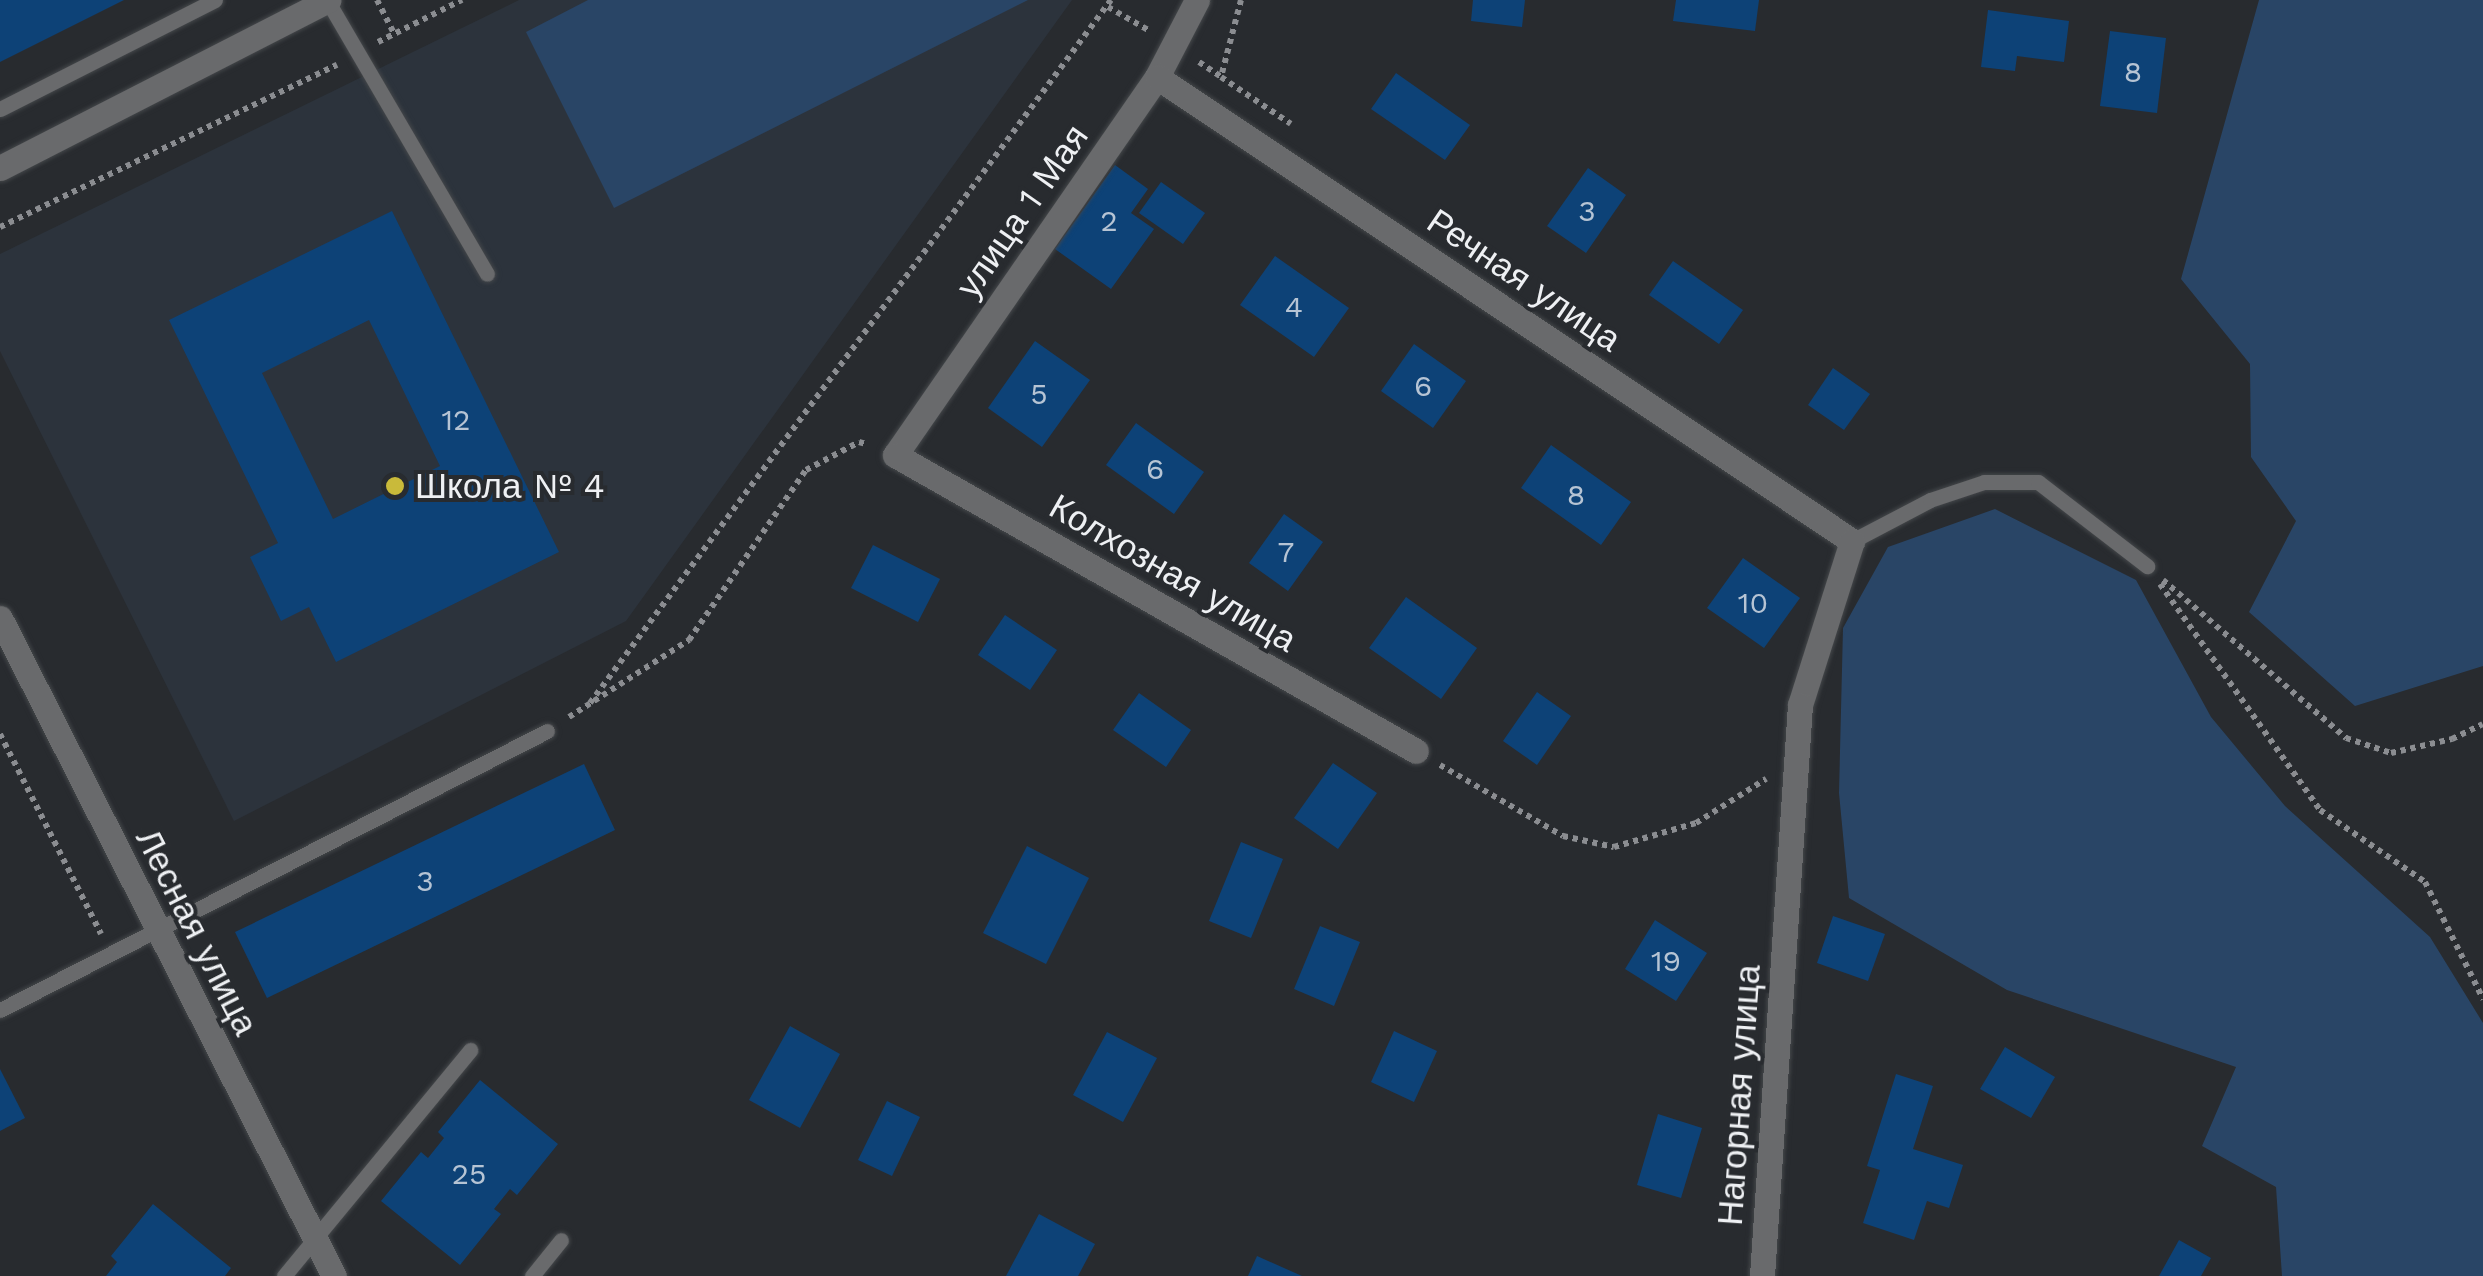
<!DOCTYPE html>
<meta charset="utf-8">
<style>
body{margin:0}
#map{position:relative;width:2483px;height:1276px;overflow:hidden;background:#282b2f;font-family:"Work Sans",sans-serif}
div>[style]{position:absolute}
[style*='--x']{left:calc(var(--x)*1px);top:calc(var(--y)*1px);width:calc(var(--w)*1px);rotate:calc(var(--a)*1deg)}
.built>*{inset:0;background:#2c333c}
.green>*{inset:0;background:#294566}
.building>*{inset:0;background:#0d4277}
.path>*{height:6px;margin-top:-3px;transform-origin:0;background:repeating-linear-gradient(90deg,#8b8d91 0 5px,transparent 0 10px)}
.roads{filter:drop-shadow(0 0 2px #44474a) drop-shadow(0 0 2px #44474a)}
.lane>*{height:15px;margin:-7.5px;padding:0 7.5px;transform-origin:7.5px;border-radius:7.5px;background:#696a6c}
.street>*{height:25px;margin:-12.5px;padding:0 12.5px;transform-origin:12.5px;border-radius:12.5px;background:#696a6c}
.dots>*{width:28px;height:28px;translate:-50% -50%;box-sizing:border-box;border:5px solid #282b2f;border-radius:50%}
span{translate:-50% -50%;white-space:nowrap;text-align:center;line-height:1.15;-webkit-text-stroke:8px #282b2f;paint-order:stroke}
.number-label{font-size:30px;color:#b6c4d4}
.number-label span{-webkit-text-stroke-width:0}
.street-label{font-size:35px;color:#eef0f3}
.poi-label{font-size:35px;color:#eef0f3}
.left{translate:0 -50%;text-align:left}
</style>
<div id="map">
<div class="built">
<i style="clip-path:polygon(519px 0,1072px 0,626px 621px,234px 821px,0 351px,0 254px)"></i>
</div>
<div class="green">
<i style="clip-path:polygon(588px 0,1028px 0,614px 208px,526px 32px)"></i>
<i style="clip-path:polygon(2259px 0,2483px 0,2483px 666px,2355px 706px,2249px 612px,2296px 521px,2251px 457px,2250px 364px,2181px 279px)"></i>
<i style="clip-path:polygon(1995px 509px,2136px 580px,2211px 717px,2285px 806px,2430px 937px,2483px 1023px,2483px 1276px,2282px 1276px,2276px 1187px,2202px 1146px,2236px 1067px,2007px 990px,1849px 898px,1839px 793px,1843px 628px,1888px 547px)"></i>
</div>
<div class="building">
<i style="clip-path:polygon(0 0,124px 0,0 62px)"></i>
<i style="clip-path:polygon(1473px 0,1525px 0,1522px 27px,1471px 21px)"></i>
<i style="clip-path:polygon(1676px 0,1759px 0,1755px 31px,1673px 21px)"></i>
<i style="clip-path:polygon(1988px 10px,2069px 21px,2064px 62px,2017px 56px,2015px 71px,1981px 67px)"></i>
<i style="clip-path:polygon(2110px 31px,2166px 38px,2157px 113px,2100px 106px)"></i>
<i style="clip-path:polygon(1396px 73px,1470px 125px,1445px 160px,1371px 109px)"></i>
<i style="clip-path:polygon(1115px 165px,1148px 189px,1131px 213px,1154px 229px,1111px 289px,1055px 249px)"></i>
<i style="clip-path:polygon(1588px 168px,1626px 195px,1586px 253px,1547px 226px)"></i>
<i style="clip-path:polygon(1161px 182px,1205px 213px,1183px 244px,1139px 213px)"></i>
<i style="clip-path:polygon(evenodd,392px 211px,559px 552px,336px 662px,309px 607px,281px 621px,250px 557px,278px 543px,169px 320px,392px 211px,369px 320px,440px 466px,333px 519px,262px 373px,369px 320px)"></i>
<i style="clip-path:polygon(1275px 256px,1349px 308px,1314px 357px,1240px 305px)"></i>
<i style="clip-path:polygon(1673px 261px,1743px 310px,1719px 344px,1649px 295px)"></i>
<i style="clip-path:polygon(1035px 341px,1090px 380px,1042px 447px,988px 408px)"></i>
<i style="clip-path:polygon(1414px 344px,1466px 381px,1433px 428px,1381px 391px)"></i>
<i style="clip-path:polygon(1833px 368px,1870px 394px,1844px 430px,1808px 405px)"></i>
<i style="clip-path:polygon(1136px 423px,1204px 472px,1174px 514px,1106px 465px)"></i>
<i style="clip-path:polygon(1551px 445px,1631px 502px,1601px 545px,1521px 488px)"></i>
<i style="clip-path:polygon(1284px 514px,1323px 542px,1288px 591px,1249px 563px)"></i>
<i style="clip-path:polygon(873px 545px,940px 579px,918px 622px,851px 588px)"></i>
<i style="clip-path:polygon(1743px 558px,1800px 598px,1764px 648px,1707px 608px)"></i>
<i style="clip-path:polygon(1406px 597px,1477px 648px,1441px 699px,1369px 648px)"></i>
<i style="clip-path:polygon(1005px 615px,1057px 650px,1030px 690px,978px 655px)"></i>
<i style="clip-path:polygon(1537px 692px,1571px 716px,1537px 765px,1503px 741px)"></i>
<i style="clip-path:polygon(1139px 693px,1191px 730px,1166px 767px,1113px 730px)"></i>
<i style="clip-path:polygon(1333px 763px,1377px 793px,1338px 849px,1294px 818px)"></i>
<i style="clip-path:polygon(584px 764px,615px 830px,267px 998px,235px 932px)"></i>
<i style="clip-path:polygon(1241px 842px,1283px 859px,1251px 938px,1209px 921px)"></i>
<i style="clip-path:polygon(1027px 846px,1089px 878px,1046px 964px,983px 933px)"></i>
<i style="clip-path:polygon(1833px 916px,1885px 934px,1868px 981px,1817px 963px)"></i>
<i style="clip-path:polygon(1655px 920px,1707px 953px,1676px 1001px,1625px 969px)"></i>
<i style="clip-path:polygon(1320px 926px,1360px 942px,1334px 1006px,1294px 989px)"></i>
<i style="clip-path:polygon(790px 1026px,840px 1054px,800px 1128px,749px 1100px)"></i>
<i style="clip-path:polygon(1394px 1031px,1437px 1051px,1414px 1102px,1371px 1082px)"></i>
<i style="clip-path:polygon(1107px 1032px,1157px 1058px,1123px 1122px,1073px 1095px)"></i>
<i style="clip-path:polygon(2005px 1047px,2055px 1077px,2031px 1118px,1980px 1089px)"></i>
<i style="clip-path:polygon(0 1069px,25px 1118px,0 1131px)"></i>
<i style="clip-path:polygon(1896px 1074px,1933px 1086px,1913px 1149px,1963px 1165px,1949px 1208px,1927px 1201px,1914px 1240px,1863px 1223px,1880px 1170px,1867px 1166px)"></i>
<i style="clip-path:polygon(480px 1080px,558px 1144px,517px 1195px,510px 1189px,494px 1209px,501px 1214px,460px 1265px,381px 1201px,421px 1152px,428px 1158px,444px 1138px,438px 1132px)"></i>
<i style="clip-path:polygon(887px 1101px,920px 1117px,892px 1176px,858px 1160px)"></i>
<i style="clip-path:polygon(1658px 1114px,1702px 1128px,1681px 1198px,1637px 1185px)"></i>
<i style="clip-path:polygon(153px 1204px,231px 1268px,225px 1276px,106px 1276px,117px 1262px,111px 1256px)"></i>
<i style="clip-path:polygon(1039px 1214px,1095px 1244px,1078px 1276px,1006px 1276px)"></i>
<i style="clip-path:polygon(2179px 1240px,2211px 1258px,2201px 1276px,2159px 1276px)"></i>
<i style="clip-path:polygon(1257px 1256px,1302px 1276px,1248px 1276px)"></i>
</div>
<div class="path">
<i style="--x:377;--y:0;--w:36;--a:63"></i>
<i style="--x:1241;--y:0;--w:80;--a:104.6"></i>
<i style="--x:1221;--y:77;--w:84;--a:33.9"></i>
<i style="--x:1108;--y:7;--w:48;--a:29.7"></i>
<i style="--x:378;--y:42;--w:94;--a:-26.6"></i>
<i style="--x:1199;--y:62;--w:27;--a:34"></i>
<i style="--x:0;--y:227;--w:374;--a:-25.7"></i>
<i style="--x:2163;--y:580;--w:242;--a:40.8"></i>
<i style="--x:2346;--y:738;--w:47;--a:18.4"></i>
<i style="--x:2391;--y:753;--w:63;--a:-12.9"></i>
<i style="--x:2452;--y:739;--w:34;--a:-26"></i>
<i style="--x:2160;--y:584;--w:277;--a:54.7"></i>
<i style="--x:2320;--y:810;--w:127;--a:34.4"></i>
<i style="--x:2425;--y:882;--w:131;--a:63.6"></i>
<i style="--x:590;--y:703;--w:875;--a:-53.46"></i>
<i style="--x:569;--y:717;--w:143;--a:-32.7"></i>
<i style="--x:689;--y:640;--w:206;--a:-55.5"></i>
<i style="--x:806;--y:470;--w:60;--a:-27.8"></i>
<i style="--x:859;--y:442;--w:7;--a:16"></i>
<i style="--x:0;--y:734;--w:224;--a:63.2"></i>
<i style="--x:1440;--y:765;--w:142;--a:30"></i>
<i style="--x:1563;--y:836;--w:52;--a:12.2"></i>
<i style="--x:1614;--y:847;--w:85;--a:-16.3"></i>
<i style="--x:1696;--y:823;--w:83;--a:-32.2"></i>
</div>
<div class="roads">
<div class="lane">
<i style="--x:327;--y:0;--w:317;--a:59.7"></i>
<i style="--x:0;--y:109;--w:241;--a:-26.9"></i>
<i style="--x:1852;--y:541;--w:88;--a:-27.7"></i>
<i style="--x:1930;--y:500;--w:57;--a:-18.4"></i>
<i style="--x:1984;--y:482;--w:54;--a:0"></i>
<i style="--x:2038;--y:482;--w:138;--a:37.6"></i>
<i style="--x:0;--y:1010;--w:614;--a:-27.02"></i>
<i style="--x:284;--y:1276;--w:293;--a:-50.5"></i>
<i style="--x:532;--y:1276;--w:46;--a:-51.1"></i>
</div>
<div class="street">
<i style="--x:1197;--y:0;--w:87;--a:117.5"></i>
<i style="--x:1157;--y:77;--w:460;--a:124.7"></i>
<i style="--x:895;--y:455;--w:599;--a:29.6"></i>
<i style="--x:1157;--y:77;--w:836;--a:33.73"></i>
<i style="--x:1852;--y:541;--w:172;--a:107.6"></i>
<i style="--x:1800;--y:705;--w:572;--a:93.81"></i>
<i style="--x:0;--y:168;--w:369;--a:-27.1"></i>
<i style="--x:0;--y:618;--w:738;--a:63.09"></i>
</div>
</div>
<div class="dots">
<i style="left:395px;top:486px;background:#c9ba3a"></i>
</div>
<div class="number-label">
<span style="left:2133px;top:72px">8</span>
<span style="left:1587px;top:211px">3</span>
<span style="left:1109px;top:221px">2</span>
<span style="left:1294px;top:307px">4</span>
<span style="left:1423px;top:386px">6</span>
<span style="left:1039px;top:394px">5</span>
<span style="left:456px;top:420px">12</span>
<span style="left:1155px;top:469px">6</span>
<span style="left:1576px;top:495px">8</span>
<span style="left:1286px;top:552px">7</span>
<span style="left:1753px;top:603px">10</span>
<span style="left:425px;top:881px">3</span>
<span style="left:1666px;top:961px">19</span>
<span style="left:469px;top:1174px">25</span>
</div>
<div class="street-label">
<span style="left:1022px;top:211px;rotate:-55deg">улица 1 Мая</span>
<span style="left:1524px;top:280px;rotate:34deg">Речная улица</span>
<span style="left:1173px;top:573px;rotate:30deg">Колхозная улица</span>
<span style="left:197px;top:932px;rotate:63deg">Лесная улица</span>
<span style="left:1739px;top:1095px;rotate:-86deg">Нагорная улица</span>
</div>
<div class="poi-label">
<span class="left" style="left:415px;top:486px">Школа № 4</span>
</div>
</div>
